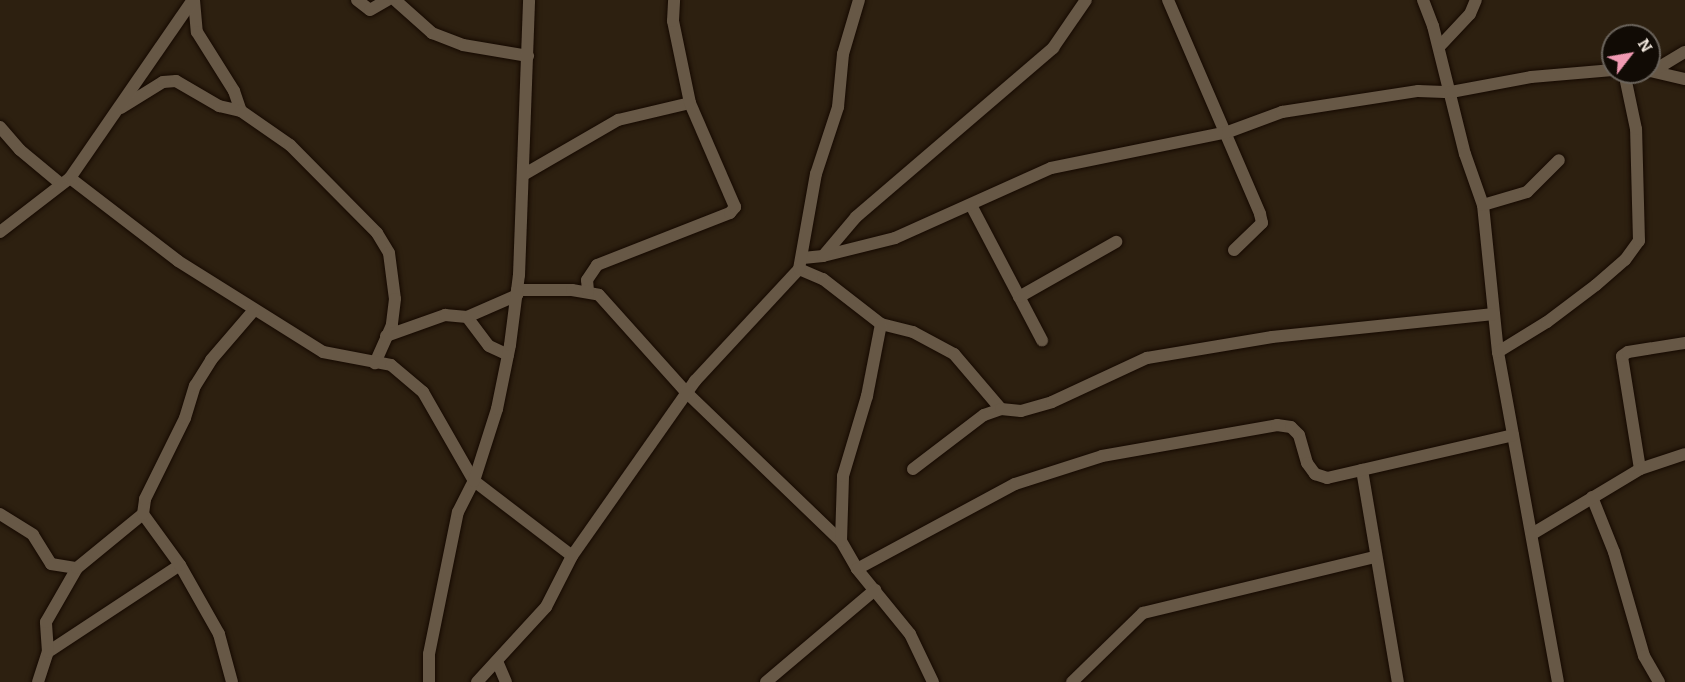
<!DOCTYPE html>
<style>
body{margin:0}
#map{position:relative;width:1685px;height:682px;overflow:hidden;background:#2d2010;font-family:Bitter,serif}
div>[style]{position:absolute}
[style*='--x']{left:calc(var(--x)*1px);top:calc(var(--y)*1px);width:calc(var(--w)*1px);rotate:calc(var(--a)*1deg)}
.roads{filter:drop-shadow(0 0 2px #150900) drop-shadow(0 0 2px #150900)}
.street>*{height:12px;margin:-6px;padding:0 6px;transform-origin:6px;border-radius:6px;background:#675846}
span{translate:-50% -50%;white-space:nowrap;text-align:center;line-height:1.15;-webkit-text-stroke:5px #110b05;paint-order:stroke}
.north{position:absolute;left:1601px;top:24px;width:60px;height:60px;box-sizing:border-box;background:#110b05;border:2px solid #6a635b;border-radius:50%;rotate:59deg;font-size:16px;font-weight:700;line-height:24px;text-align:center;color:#f0e6dc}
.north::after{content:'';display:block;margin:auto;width:21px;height:27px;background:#f19ab3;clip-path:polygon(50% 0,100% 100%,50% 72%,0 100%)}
</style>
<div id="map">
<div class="roads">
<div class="street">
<i style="--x:194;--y:0;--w:32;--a:85"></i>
<i style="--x:197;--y:32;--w:70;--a:57.9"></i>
<i style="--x:234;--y:91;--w:21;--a:71"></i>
<i style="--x:357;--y:0;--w:16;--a:38"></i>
<i style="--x:370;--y:10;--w:20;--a:-30"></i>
<i style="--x:395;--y:0;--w:50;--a:41.7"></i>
<i style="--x:432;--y:33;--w:33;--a:21"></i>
<i style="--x:463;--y:45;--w:66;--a:9.6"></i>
<i style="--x:1168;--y:0;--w:233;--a:66.7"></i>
<i style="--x:1260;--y:214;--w:9;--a:77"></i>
<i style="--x:1262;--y:223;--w:39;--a:136"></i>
<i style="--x:1423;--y:0;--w:28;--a:69"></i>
<i style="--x:1433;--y:26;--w:132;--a:76"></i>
<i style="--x:1465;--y:154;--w:54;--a:70.6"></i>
<i style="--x:1483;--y:205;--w:148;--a:84.2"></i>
<i style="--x:1498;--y:352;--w:335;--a:79.7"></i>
<i style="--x:1439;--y:47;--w:45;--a:-46.8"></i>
<i style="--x:1470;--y:14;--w:15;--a:-67"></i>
<i style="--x:1650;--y:71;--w:36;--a:13"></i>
<i style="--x:1653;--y:71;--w:37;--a:-31"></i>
<i style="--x:121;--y:108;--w:49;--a:-31.8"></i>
<i style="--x:163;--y:82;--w:13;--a:-4"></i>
<i style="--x:176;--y:81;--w:50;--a:30.2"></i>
<i style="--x:219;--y:106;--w:23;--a:13"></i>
<i style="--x:241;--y:111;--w:60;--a:34.8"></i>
<i style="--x:290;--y:145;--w:124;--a:45.3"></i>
<i style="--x:377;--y:233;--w:23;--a:59"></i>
<i style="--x:389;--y:253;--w:46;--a:82.6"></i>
<i style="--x:395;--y:299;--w:26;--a:97"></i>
<i style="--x:392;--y:325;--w:42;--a:114.1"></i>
<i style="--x:0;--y:127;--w:30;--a:49"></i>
<i style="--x:20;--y:150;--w:53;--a:39.7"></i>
<i style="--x:523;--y:175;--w:110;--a:-30.1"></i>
<i style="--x:618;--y:120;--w:74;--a:-13.3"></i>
<i style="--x:70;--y:178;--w:136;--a:37.5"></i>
<i style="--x:178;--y:261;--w:171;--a:32.1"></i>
<i style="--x:323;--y:352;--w:69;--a:10.8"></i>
<i style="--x:391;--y:365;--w:42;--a:40.2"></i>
<i style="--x:423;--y:392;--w:103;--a:60.2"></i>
<i style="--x:474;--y:481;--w:123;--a:37.4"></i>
<i style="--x:971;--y:205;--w:153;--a:62.3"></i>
<i style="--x:1483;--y:205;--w:46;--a:-16.5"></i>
<i style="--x:1527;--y:192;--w:45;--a:-45"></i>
<i style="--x:0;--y:232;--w:88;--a:-37.6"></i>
<i style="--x:70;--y:178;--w:216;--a:-55.4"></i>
<i style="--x:823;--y:256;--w:74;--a:-14"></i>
<i style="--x:895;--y:238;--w:171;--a:-24.2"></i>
<i style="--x:1051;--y:168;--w:181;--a:-11.5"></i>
<i style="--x:1228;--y:132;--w:58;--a:-20.3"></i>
<i style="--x:1282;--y:112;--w:138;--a:-8.8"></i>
<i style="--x:1418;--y:91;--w:33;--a:2"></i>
<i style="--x:1451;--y:92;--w:81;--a:-10.6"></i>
<i style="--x:1531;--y:77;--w:82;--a:-4.9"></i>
<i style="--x:803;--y:258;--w:20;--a:-6"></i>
<i style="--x:823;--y:256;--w:51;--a:-49.8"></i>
<i style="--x:856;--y:217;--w:260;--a:-40.6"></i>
<i style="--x:1053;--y:48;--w:58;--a:-55.5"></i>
<i style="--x:799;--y:269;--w:26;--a:23"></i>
<i style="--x:823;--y:279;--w:73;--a:37.8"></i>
<i style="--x:881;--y:324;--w:33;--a:14"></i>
<i style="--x:913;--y:332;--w:47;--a:28.2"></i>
<i style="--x:954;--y:354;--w:72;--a:49.5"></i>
<i style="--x:517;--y:290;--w:55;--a:0"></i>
<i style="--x:572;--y:290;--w:27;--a:10"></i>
<i style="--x:599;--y:295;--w:132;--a:48.1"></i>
<i style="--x:687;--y:393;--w:214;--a:43.9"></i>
<i style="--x:841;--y:541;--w:32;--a:60"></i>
<i style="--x:857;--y:569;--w:84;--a:50.8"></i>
<i style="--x:910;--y:634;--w:53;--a:64.4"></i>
<i style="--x:588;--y:291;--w:11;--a:-95"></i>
<i style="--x:587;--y:280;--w:18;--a:-56"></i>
<i style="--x:597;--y:265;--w:143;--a:-21.4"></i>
<i style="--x:730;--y:213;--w:8;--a:-50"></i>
<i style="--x:735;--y:207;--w:113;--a:-113.4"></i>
<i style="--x:690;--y:103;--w:84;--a:-101.7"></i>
<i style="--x:673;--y:21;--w:21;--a:-87"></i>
<i style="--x:1019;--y:297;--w:112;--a:-29.6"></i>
<i style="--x:467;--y:317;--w:36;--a:53"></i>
<i style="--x:489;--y:346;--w:21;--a:25"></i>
<i style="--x:386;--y:336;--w:63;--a:-19.6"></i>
<i style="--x:445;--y:315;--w:22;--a:5"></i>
<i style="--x:467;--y:317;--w:55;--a:-23.7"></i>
<i style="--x:1498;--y:352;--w:57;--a:-31.5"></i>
<i style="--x:1547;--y:322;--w:61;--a:-37.1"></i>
<i style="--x:1596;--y:285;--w:38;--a:-41"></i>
<i style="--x:1625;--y:260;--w:24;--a:-54"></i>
<i style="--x:1639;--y:241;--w:112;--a:-91.5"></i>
<i style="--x:1636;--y:129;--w:58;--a:-101.9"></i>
<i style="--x:913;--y:469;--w:89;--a:-37.3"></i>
<i style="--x:984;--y:415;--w:18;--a:-19"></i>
<i style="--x:1001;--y:409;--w:20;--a:6"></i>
<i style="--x:1021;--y:411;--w:32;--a:-16"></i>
<i style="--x:1052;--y:402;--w:105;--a:-24.9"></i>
<i style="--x:1147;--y:358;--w:127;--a:-9.5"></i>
<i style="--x:1272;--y:337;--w:223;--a:-5.9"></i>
<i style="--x:1640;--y:469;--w:114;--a:-99.1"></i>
<i style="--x:1622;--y:356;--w:7;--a:-34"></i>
<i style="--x:1628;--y:352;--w:58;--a:-9"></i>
<i style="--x:1362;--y:470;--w:215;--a:80.4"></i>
<i style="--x:1592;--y:497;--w:59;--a:68.2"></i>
<i style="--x:1614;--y:552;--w:108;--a:73.9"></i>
<i style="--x:1644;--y:656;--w:30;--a:60"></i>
<i style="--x:0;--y:514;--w:39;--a:32"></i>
<i style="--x:33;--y:535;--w:34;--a:58"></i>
<i style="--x:51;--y:564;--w:26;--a:9"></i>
<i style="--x:1532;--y:534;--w:126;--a:-31"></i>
<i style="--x:1640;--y:469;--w:47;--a:-18.4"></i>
<i style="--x:841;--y:541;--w:65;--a:-88.2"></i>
<i style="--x:843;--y:476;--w:84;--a:-73.3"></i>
<i style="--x:867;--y:396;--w:73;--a:-79"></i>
<i style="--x:857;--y:569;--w:179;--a:-28.3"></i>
<i style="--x:1015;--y:484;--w:91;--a:-17.8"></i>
<i style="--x:1102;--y:456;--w:178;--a:-10"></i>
<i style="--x:1277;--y:425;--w:14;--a:8"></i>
<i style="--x:1291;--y:427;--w:11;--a:45"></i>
<i style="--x:1299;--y:435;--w:29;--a:74"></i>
<i style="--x:1307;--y:463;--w:14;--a:54"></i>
<i style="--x:1315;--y:474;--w:13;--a:18"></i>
<i style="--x:1327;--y:478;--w:191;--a:-13"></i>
<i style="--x:48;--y:652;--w:158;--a:-33.4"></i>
<i style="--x:497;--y:661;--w:23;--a:67"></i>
<i style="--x:38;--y:682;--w:32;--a:-72"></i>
<i style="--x:48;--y:652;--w:30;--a:-94"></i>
<i style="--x:46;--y:622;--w:62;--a:-60.1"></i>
<i style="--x:77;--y:568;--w:85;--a:-39.3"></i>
<i style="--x:232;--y:682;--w:50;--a:-105.2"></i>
<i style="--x:219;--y:634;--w:79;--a:-119.5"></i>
<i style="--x:180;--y:565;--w:63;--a:-126"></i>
<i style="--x:143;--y:514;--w:15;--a:-82"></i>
<i style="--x:145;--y:499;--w:90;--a:-63.7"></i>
<i style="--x:185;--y:418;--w:34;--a:-73"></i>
<i style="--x:195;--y:386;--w:31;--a:-58"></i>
<i style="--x:211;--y:360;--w:66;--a:-49.3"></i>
<i style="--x:429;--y:682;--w:28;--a:-90"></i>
<i style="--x:429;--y:654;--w:145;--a:-78.5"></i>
<i style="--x:458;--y:512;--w:35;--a:-63"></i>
<i style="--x:474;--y:481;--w:76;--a:-72.3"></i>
<i style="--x:497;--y:409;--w:65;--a:-78.5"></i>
<i style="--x:510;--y:345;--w:71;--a:-82.7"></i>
<i style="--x:519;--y:275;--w:275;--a:-87.9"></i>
<i style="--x:477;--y:682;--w:102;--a:-47.4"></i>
<i style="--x:546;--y:607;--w:57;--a:-63"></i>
<i style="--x:572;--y:556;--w:214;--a:-54.9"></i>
<i style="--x:695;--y:381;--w:153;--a:-47.1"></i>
<i style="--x:799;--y:269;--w:97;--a:-79.9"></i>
<i style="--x:816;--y:174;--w:71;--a:-71.8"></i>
<i style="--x:838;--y:107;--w:53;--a:-84.6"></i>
<i style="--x:843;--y:54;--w:56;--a:-73.5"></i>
<i style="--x:766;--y:682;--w:143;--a:-40.2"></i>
<i style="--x:1072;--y:682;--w:99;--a:-44.2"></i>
<i style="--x:1143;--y:613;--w:238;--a:-13.6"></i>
</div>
</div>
<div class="north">N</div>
</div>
